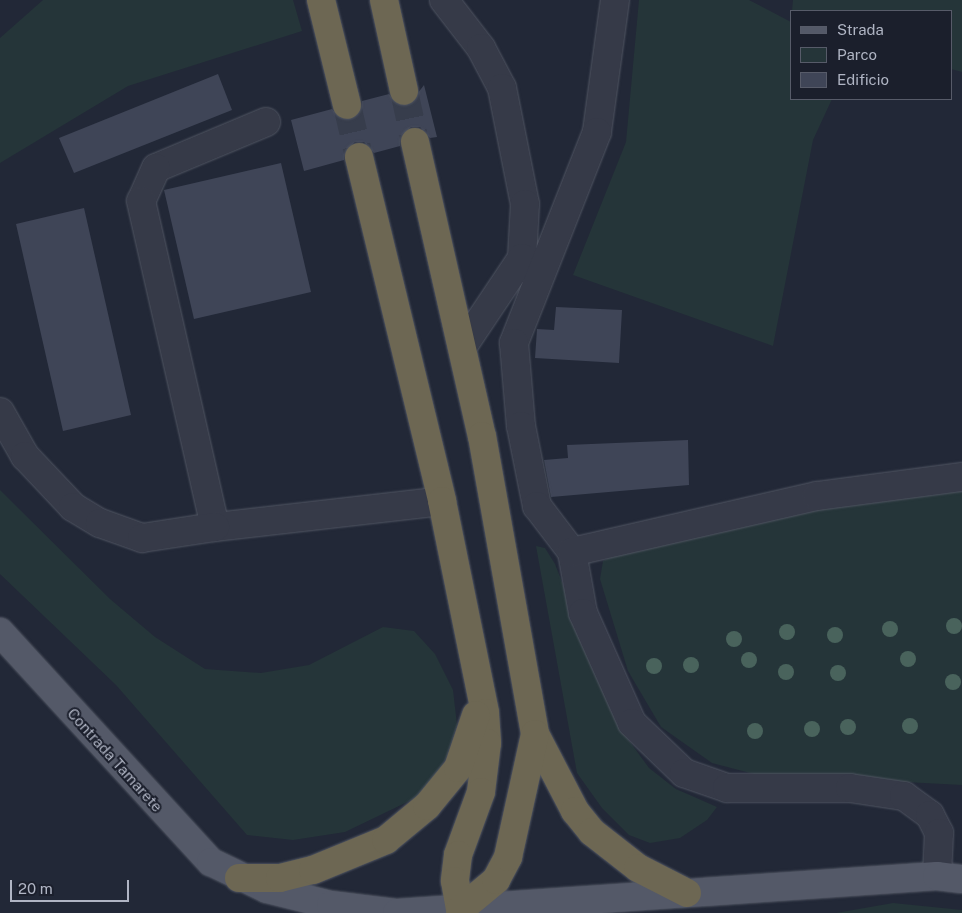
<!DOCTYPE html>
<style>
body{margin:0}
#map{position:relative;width:962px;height:913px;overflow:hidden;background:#222837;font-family:"Public Sans",sans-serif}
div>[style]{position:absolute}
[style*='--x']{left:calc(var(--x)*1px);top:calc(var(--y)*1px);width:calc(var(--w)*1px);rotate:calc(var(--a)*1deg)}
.green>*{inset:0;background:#253539}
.building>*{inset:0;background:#3f4557}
.highway-tunnel>*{height:28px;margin-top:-14px;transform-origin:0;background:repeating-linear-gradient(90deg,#373d4c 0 28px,transparent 0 42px)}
.roads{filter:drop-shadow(0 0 1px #505562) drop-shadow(0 0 1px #505562)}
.minor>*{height:28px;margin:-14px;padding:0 14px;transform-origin:14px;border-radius:14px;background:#363a48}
.major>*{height:28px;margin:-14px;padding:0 14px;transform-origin:14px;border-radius:14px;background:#545968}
.highway>*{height:28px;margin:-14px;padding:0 14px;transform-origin:14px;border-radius:14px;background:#6d6753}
.trees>*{width:16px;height:16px;margin:-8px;border-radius:50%;background:#49635c}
span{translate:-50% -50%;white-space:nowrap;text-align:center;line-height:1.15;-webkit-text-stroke:4px #1b1f2c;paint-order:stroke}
.street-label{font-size:15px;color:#b0b5c4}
.legend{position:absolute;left:790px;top:10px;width:162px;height:90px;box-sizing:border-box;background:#1b1f2c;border:1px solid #575b69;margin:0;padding:6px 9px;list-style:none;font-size:15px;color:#b0b5c4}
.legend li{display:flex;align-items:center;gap:10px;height:25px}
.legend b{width:25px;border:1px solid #575b69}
.scale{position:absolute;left:10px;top:880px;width:119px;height:22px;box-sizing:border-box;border:2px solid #b0b5c4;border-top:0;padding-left:6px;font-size:15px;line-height:18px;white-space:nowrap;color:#b0b5c4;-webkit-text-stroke:4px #1b1f2c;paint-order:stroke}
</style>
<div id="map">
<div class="green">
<i style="clip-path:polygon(43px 0,293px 0,302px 31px,128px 86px,0 163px,0 38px)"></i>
<i style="clip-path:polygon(639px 0,749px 0,791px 22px,791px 99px,832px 99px,813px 140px,773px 346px,573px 275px,626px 142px)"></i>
<i style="clip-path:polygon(793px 0,962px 0,962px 72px,951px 69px,951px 11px,792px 11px)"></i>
<i style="clip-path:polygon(962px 488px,962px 785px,754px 774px,712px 763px,661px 727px,628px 671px,600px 579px,603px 561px,637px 543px,808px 509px)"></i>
<i style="clip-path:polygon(0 490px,110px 599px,155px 637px,205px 669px,261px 673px,309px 665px,383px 627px,414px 631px,435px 654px,453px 690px,457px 725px,447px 756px,428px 792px,345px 832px,293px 840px,247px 835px,116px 685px,0 574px)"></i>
<i style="clip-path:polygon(536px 546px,545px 548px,555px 564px,617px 724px,649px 768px,676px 789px,717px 807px,707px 820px,680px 838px,650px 843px,629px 835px,602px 808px,577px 773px)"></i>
<i style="clip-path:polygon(893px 903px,962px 910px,962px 913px,836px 913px)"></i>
</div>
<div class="building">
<i style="clip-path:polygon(218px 74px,232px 110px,74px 173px,59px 138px)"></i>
<i style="clip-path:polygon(424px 85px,437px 137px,430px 138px,420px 127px,411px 127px,400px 137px,400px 146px,374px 153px,364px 142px,355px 142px,344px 152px,344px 160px,304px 171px,291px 120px,332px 109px,342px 120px,351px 120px,362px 110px,362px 101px,389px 94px,399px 106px,408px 106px)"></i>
<i style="clip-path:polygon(281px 163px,311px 292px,194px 319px,164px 190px)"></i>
<i style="clip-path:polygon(84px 208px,131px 415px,63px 431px,16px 224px)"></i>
<i style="clip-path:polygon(556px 307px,622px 310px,619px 363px,535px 358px,537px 329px,554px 330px)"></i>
<i style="clip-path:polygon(688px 440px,689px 485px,551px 497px,544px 460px,568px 458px,567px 445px)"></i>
</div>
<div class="highway-tunnel">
<i style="--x:404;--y:91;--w:52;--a:77.8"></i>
<i style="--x:347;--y:105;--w:53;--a:77"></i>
</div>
<div class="roads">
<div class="minor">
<i style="--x:444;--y:0;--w:61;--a:52.4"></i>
<i style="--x:481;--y:48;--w:45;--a:62.3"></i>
<i style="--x:502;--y:88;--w:118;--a:78.8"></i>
<i style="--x:525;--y:204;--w:54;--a:93.2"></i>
<i style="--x:522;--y:258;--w:106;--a:123.8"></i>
<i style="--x:615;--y:0;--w:133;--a:97.8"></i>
<i style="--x:597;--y:132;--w:227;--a:111.5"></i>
<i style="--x:514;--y:343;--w:83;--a:85.2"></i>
<i style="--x:521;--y:426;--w:82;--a:78.7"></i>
<i style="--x:537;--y:506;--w:58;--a:52.7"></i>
<i style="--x:572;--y:552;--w:62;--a:79.8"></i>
<i style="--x:583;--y:613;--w:120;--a:66"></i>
<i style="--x:632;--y:723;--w:72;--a:43.9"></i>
<i style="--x:684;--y:773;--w:46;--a:19.2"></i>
<i style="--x:727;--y:788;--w:123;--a:0"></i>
<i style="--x:850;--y:788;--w:55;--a:8.4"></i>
<i style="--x:904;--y:796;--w:32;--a:36"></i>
<i style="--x:930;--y:815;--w:20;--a:63"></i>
<i style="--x:939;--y:833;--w:43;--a:92.7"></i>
<i style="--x:266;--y:122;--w:119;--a:157.3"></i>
<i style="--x:156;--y:168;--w:36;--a:114"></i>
<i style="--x:141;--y:201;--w:334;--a:77.2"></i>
<i style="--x:215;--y:527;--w:228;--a:-6.5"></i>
<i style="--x:0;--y:412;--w:51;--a:60.4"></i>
<i style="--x:25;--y:456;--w:70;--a:46.7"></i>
<i style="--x:73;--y:507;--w:31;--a:31"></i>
<i style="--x:100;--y:523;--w:45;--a:19.7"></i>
<i style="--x:142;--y:538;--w:74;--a:-8.6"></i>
<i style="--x:572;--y:552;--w:251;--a:-12.9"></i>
<i style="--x:817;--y:496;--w:146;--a:-7.5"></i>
</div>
<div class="major">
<i style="--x:0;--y:632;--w:312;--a:47.5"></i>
<i style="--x:211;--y:862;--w:62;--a:25.7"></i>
<i style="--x:267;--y:889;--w:66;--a:14"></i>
<i style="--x:331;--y:905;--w:65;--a:7"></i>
<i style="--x:397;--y:913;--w:541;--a:-3.92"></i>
<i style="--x:937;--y:876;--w:25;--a:7"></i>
</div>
<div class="highway">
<i style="--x:321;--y:0;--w:108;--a:76.1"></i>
<i style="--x:384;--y:0;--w:93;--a:77.6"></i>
<i style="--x:415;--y:142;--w:302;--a:77.2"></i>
<i style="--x:482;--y:436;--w:303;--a:79.9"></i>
<i style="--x:535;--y:734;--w:87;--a:62.5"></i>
<i style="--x:575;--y:811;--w:27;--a:51"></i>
<i style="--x:592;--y:832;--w:58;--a:38"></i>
<i style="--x:638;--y:868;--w:55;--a:27"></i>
<i style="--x:359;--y:157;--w:354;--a:76.4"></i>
<i style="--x:442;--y:501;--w:216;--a:78.5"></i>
<i style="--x:485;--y:713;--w:30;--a:86"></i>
<i style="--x:487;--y:743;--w:49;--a:97"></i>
<i style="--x:481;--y:792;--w:67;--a:110.1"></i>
<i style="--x:458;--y:855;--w:26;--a:97"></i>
<i style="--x:455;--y:881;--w:29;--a:80"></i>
<i style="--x:239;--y:878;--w:41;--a:0"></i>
<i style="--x:280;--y:878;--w:34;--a:-14"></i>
<i style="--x:313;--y:870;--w:79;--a:-22.3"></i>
<i style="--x:386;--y:840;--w:53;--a:-39.7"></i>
<i style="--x:427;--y:806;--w:49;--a:-50.8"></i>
<i style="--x:458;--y:768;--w:56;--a:-71.2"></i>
<i style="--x:460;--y:910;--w:47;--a:-39.8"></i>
<i style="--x:496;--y:880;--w:26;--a:-62"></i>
<i style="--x:508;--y:857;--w:126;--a:-77.6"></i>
</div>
</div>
<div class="trees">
<i style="left:954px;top:626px"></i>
<i style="left:890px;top:629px"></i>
<i style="left:787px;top:632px"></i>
<i style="left:835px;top:635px"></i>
<i style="left:734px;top:639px"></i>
<i style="left:908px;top:659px"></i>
<i style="left:749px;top:660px"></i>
<i style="left:691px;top:665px"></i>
<i style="left:654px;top:666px"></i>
<i style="left:786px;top:672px"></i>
<i style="left:838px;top:673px"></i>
<i style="left:953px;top:682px"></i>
<i style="left:910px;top:726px"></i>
<i style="left:848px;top:727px"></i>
<i style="left:812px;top:729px"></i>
<i style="left:755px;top:731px"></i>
</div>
<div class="street-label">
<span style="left:115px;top:760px;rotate:48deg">Contrada Tamarete</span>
</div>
<ul class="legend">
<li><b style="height:6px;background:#545968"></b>Strada</li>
<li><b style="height:14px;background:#253539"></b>Parco</li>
<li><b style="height:14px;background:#3f4557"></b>Edificio</li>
</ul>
<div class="scale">20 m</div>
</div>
